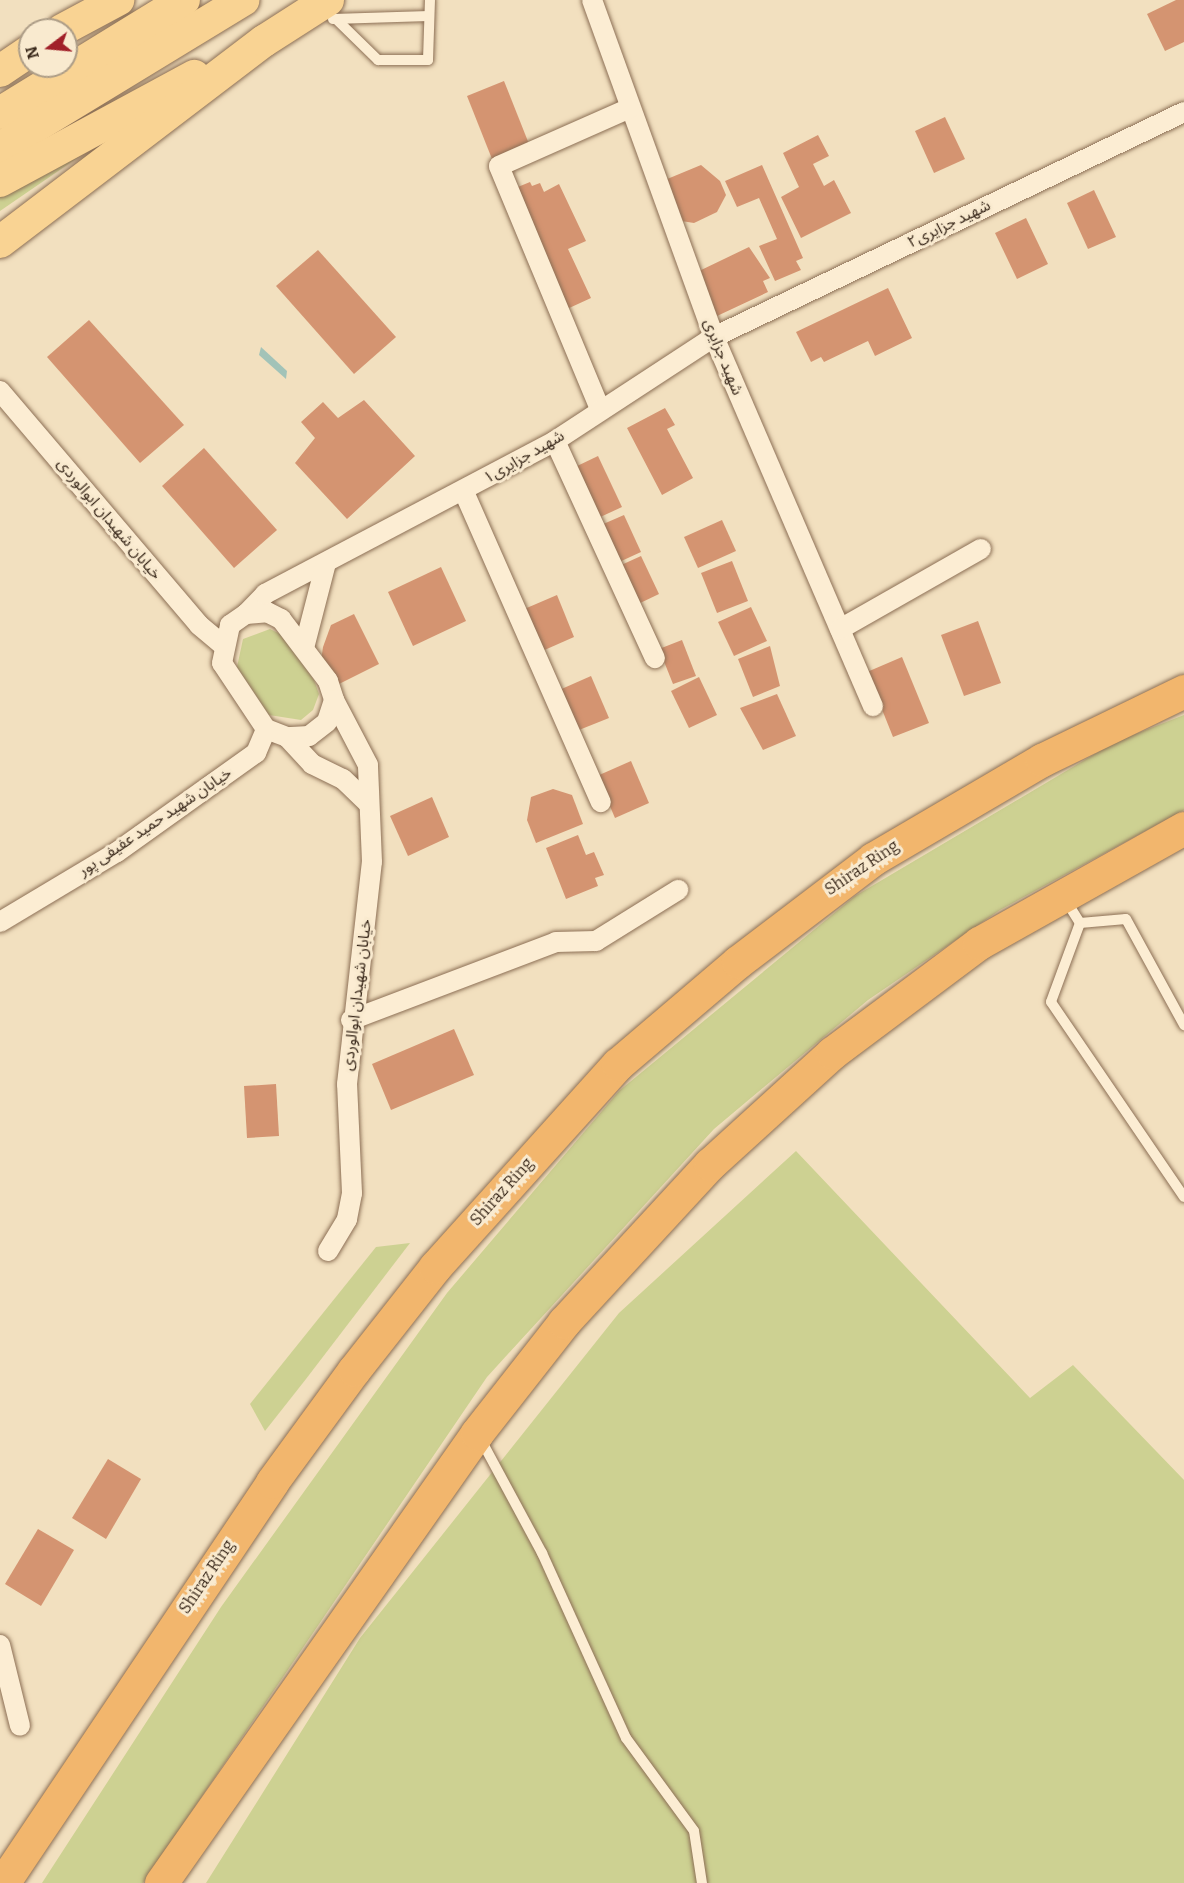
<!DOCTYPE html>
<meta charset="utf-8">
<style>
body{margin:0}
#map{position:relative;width:1184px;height:1883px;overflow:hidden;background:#f2e0bf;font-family:Bitter,"Noto Sans Arabic",serif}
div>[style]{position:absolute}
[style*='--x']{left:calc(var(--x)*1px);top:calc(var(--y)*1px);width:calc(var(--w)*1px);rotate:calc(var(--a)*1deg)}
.green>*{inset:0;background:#cdd192}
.water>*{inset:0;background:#a2c3b8}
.building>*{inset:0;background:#d49471}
.roads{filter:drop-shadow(0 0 2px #8c6f55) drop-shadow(0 0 2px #8c6f55)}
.service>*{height:10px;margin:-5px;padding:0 5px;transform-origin:5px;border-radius:5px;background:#fcedd3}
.minor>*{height:20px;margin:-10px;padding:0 10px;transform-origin:10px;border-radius:10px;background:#fcedd3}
.primary>*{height:32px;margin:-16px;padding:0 16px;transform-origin:16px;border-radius:16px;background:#f9d393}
.trunk>*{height:33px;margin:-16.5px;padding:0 16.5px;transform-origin:16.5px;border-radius:16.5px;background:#f2b66d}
span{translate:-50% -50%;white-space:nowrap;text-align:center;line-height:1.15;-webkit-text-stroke:6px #f9eacf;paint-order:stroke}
.street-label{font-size:16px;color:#3a291b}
.north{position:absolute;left:18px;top:18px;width:60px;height:60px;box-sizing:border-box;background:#f9eacf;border:2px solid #ad9d87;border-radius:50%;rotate:254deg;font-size:16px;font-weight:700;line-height:24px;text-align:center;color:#3a291b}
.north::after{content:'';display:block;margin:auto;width:21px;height:27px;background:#a12029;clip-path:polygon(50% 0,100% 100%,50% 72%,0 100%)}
</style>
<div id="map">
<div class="green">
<i style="clip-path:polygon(134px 119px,0 211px,0 191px)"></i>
<i style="clip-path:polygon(270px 629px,280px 634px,314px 680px,319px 694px,313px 710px,301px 720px,269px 715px,237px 667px,243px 639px)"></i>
<i style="clip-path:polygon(1184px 715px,1184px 810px,1000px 910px,868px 1000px,714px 1129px,487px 1377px,143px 1883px,42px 1883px,221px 1607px,447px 1293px,619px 1091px,855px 896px,1115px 742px)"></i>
<i style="clip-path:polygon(796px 1151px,1030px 1398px,1073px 1365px,1184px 1480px,1184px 1883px,206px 1883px,360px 1638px,619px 1313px)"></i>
<i style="clip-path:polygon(410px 1243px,306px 1379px,265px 1431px,250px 1404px,376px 1247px)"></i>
</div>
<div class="water">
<i style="clip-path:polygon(261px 347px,287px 371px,286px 379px,259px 355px)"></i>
</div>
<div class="building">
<i style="clip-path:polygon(1176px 0,1184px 0,1184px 42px,1165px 51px,1147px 14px)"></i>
<i style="clip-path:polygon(504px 81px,529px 144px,492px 159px,467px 96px)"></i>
<i style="clip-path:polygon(945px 117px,965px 159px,934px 173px,915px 131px)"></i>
<i style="clip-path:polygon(818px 135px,829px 156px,813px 164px,824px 186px,834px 180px,851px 213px,801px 238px,781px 197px,799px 187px,783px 153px)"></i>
<i style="clip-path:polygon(701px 165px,720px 181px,726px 195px,717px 212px,694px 223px,675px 220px,660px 182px)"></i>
<i style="clip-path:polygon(762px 165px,803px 258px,796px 261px,801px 270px,775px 281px,759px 246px,777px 239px,759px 198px,737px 207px,725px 181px)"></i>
<i style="clip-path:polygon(530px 182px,532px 186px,540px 183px,544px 192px,559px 184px,586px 241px,568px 249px,591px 298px,554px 315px,513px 189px)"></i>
<i style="clip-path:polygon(1094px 190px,1116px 237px,1088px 249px,1067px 203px)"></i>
<i style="clip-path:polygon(1026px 218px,1048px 264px,1017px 279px,995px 233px)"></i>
<i style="clip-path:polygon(749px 247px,770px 278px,763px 281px,768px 292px,717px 316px,697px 272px)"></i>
<i style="clip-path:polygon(318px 250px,396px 337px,354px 374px,276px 286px)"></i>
<i style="clip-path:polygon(888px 288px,912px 338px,875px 356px,868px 341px,824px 362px,821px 357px,811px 362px,796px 332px)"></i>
<i style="clip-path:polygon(89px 320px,184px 425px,140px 463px,47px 357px)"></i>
<i style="clip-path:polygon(364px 400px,415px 456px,347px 519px,295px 463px,315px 438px,301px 422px,323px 402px,338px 418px)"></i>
<i style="clip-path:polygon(665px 408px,675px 425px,667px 429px,693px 478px,662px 495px,627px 428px)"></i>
<i style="clip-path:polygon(204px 448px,277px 530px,234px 568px,162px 486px)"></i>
<i style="clip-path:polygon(598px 456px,622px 507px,596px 519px,573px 468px)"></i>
<i style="clip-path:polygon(624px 515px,641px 552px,617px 563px,601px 525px)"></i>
<i style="clip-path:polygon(722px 520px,736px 551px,698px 568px,684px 537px)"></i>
<i style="clip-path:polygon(641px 556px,659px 594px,636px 605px,619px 566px)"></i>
<i style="clip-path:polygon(732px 561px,748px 601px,717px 613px,701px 573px)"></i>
<i style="clip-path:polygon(441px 567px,466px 621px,413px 646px,388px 592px)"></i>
<i style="clip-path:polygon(557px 595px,574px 637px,540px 652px,522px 610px)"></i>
<i style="clip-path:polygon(751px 607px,767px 641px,734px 656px,718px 622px)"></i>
<i style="clip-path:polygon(354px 614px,379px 664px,333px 687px,321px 661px,323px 647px,331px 625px)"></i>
<i style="clip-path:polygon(978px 621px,1001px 683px,964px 696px,941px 635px)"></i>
<i style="clip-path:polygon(682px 640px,696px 676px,673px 684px,659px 649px)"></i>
<i style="clip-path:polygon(770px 646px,780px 686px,753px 697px,738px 659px)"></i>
<i style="clip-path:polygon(902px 657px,929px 723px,893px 737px,867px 672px)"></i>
<i style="clip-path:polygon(591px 676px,609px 718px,574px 732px,557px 691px)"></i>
<i style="clip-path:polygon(699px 677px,717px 715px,689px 728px,671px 691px)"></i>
<i style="clip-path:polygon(777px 694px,796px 736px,763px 750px,740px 708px)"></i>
<i style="clip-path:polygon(631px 761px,649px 803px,615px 818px,597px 776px)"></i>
<i style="clip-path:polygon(553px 789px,572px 795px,583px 824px,536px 843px,527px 820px,531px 797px)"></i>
<i style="clip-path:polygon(432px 797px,449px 837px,408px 856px,390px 816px)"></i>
<i style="clip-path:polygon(578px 835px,586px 855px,594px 852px,604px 875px,595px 878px,598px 886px,566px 899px,546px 848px)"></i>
<i style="clip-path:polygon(454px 1029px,474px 1075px,391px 1110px,372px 1064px)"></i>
<i style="clip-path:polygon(276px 1084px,279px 1136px,247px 1138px,244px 1086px)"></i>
<i style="clip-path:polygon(108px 1459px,141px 1479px,106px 1539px,72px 1518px)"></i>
<i style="clip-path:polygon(38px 1529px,74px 1550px,41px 1606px,5px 1584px)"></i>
</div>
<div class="roads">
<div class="service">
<i style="--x:333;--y:19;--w:96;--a:-1.8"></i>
<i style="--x:336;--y:19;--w:59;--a:44.3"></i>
<i style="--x:378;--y:60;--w:50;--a:0"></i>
<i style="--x:428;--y:60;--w:60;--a:-88.1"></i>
<i style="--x:1065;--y:899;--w:28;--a:58"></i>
<i style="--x:1080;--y:923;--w:46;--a:-5"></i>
<i style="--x:1126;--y:919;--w:121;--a:61.3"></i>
<i style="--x:1080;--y:923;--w:84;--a:110.2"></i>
<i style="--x:1051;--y:1002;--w:236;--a:55.7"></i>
<i style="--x:480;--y:1438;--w:131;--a:61.7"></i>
<i style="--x:542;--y:1553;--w:203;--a:65.6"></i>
<i style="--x:626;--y:1738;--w:115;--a:53.8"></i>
<i style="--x:694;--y:1831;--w:53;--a:81.3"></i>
</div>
<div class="minor">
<i style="--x:592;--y:0;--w:358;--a:70.1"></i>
<i style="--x:714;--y:337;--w:402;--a:66.7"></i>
<i style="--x:0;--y:391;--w:307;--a:49.6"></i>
<i style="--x:199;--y:625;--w:30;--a:40"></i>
<i style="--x:600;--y:409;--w:263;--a:-112.6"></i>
<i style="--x:499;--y:166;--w:143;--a:-23.9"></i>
<i style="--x:555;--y:441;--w:239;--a:65.3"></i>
<i style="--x:464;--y:492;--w:339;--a:66.2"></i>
<i style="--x:267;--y:612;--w:16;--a:27"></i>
<i style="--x:281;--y:619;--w:78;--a:52.8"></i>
<i style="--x:328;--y:681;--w:20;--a:72"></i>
<i style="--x:334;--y:700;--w:23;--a:108"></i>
<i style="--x:327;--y:722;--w:23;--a:142"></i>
<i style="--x:309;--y:736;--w:22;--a:177"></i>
<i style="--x:287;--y:737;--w:22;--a:-159"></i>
<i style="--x:266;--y:729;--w:79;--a:-123.7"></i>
<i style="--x:222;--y:663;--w:39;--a:-78"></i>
<i style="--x:230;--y:625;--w:19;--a:-35"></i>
<i style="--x:246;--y:614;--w:21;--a:-5"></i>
<i style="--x:246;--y:614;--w:28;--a:-46"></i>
<i style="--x:265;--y:594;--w:328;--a:-27.8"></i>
<i style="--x:555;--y:441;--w:190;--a:-33.2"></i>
<i style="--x:714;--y:337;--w:521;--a:-25.58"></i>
<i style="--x:840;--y:629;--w:162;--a:-29.6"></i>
<i style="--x:304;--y:648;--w:88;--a:-75.5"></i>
<i style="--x:287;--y:737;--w:37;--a:47"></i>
<i style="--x:312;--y:764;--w:34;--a:26"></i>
<i style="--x:343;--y:779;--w:36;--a:44"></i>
<i style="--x:0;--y:922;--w:136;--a:-30.9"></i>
<i style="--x:117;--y:852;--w:171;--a:-35.5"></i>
<i style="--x:256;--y:753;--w:26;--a:-67"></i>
<i style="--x:351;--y:1020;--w:219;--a:-20.8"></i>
<i style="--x:556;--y:942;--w:40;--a:-1.4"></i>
<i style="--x:596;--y:941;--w:97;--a:-31.9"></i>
<i style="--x:328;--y:1251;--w:37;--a:-59"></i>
<i style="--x:347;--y:1219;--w:26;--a:-79"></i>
<i style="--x:352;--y:1193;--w:109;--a:-92.6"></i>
<i style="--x:347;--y:1084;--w:223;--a:-83.6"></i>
<i style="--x:372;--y:862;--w:97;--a:-92.4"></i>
<i style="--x:368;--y:765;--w:73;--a:-117.6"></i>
<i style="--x:0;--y:1645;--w:83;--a:76.1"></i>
</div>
<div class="primary">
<i style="--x:62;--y:30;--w:64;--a:-28.2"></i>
<i style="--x:0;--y:71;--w:36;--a:-34"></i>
<i style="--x:0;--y:113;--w:216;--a:-31.6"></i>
<i style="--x:0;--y:148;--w:285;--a:-31.3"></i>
<i style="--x:0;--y:181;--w:221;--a:-28.4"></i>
<i style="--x:0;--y:242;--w:332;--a:-37.3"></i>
<i style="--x:264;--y:41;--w:76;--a:-32.6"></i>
</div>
<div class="trunk">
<i style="--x:3;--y:1883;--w:483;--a:-56.1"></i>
<i style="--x:272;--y:1482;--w:139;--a:-53.8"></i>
<i style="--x:354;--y:1370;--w:131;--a:-51.8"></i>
<i style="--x:435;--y:1267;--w:273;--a:-48"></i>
<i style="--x:618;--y:1064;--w:157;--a:-40.4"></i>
<i style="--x:738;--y:962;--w:170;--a:-37.3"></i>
<i style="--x:873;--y:859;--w:196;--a:-30.4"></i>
<i style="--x:1042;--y:760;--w:158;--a:-25.9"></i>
<i style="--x:161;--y:1883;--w:550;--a:-54.92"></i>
<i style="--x:477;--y:1433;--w:141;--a:-51.9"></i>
<i style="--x:564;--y:1322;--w:215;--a:-47.3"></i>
<i style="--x:710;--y:1164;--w:165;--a:-42.3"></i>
<i style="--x:832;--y:1053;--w:184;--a:-36.8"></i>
<i style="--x:979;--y:943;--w:235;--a:-29.3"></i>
</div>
</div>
<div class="street-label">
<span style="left:949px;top:224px;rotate:-26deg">شهید جزایری۲</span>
<span style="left:723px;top:357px;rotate:68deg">شهید جزایری</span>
<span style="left:524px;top:457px;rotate:-30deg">شهید جزایری۱</span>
<span style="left:109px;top:519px;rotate:50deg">خیابان شهیدان ابوالوردی</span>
<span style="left:155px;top:822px;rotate:-34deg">خیابان شهید حمید عفیفی پور</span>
<span style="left:862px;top:868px;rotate:-34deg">Shiraz Ring</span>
<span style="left:357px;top:995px;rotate:-83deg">خیابان شهیدان ابوالوردی</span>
<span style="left:502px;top:1192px;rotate:-48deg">Shiraz Ring</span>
<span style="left:207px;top:1577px;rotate:-56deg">Shiraz Ring</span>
</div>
<div class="north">N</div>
</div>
